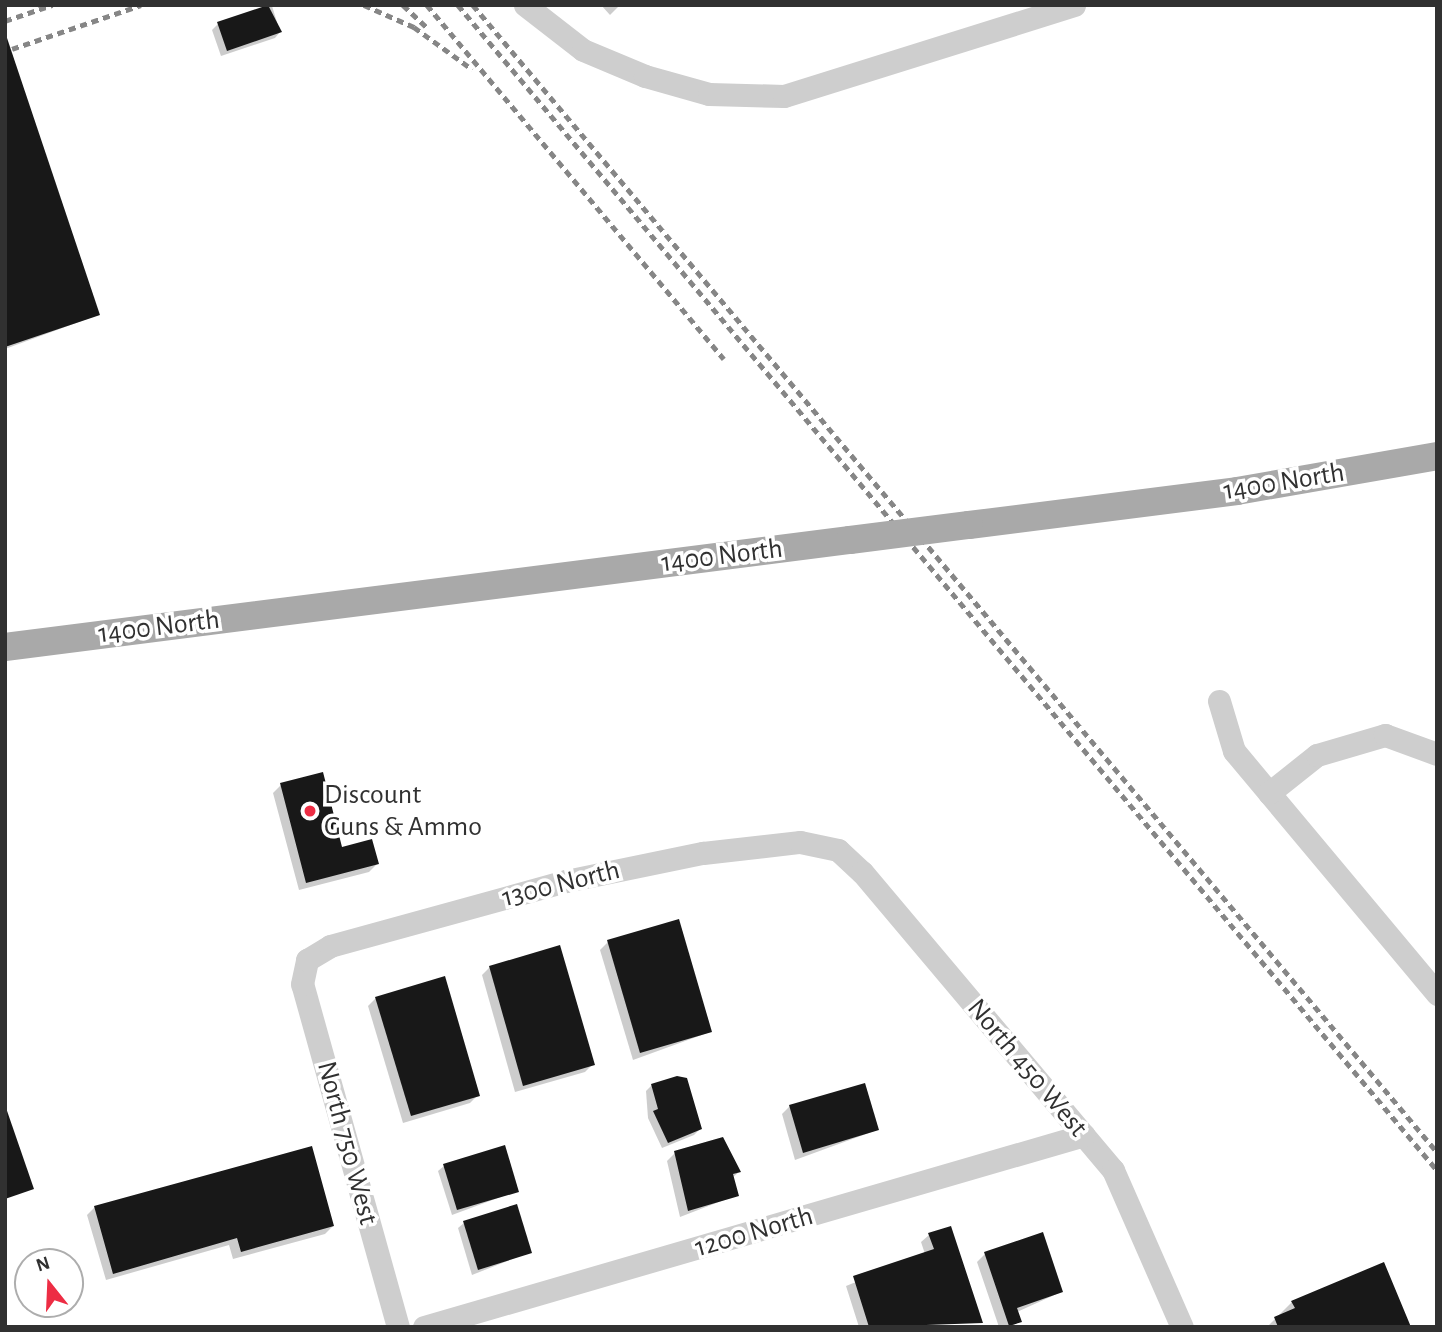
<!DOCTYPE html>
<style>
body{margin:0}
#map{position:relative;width:1442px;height:1332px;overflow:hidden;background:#fff;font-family:"Alegreya Sans",sans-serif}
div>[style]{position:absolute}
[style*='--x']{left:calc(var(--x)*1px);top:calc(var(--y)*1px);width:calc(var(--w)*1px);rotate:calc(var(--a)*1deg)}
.shadow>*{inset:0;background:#0003}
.building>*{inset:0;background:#181818}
.minor>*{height:23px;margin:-11.5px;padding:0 11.5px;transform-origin:11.5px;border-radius:11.5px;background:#cecece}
.major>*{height:28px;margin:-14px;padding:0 14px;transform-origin:14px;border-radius:14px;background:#a9a9a9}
.rail>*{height:4.5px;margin-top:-2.25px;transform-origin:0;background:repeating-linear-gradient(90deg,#868686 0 7px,transparent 0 12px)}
.major-bridge>*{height:28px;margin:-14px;padding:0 14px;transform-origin:14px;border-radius:14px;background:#a9a9a9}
.dots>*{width:19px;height:19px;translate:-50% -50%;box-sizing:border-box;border:4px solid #fff;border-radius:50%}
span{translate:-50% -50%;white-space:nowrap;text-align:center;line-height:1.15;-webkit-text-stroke:7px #fff;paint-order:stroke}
.street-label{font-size:28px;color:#313131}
.poi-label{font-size:28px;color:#313131}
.left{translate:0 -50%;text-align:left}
.frame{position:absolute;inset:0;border:7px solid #313131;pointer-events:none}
.north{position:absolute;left:14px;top:1248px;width:70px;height:70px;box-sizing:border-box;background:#fff;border:2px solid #adadad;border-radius:50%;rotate:342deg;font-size:19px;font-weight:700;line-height:28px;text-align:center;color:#313131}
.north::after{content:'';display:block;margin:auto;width:24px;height:32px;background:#ed2d44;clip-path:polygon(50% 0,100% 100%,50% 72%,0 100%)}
</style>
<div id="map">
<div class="shadow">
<i style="clip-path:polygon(601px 5px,620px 5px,610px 15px)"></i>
<i style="clip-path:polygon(272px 6px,280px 32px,275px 38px,221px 56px,212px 30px,218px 24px)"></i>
<i style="clip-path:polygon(5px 36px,98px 315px,5px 349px)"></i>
<i style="clip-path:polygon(281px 785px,341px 849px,377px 864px,369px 872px,299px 890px,273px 793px)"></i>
<i style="clip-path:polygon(608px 942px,710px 1032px,633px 1060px,600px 950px)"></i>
<i style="clip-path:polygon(490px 967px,593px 1064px,585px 1072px,515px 1092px,482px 975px)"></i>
<i style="clip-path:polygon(376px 998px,478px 1095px,470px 1103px,403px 1123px,368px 1006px)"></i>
<i style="clip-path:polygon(652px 1085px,700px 1129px,694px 1135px,662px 1148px,648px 1118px,646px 1091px)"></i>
<i style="clip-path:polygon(790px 1106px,877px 1130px,795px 1160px,782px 1114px)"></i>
<i style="clip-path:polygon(675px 1153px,739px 1172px,732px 1178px,737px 1195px,680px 1217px,667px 1161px)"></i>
<i style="clip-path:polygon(444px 1166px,517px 1191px,452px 1215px,438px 1171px)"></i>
<i style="clip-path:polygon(95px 1207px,333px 1226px,325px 1234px,233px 1259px,229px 1245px,106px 1280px,87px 1215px)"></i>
<i style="clip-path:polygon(464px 1223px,530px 1252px,472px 1275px,458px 1228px)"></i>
<i style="clip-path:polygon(929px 1235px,981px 1322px,859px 1327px,846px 1286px,925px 1254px,921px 1242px)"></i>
<i style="clip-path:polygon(985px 1254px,1061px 1292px,1017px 1312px,1014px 1327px,999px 1327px,977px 1262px)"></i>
<i style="clip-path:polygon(1292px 1302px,1409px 1327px,1267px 1327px)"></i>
</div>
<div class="building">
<i style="clip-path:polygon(268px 5px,282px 32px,227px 51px,217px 22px)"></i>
<i style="clip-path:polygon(5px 32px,100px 315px,5px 347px)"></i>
<i style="clip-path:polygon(323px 772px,342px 847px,372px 839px,379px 864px,306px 883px,280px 783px)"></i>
<i style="clip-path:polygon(679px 919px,712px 1032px,640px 1053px,607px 940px)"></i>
<i style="clip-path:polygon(560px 945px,595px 1065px,523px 1086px,489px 966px)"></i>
<i style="clip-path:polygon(445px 976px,480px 1096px,411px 1116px,375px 997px)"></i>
<i style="clip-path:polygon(677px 1076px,687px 1078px,702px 1129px,668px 1143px,653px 1111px,658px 1109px,651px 1084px)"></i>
<i style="clip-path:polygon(865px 1083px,879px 1130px,803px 1153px,789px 1105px)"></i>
<i style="clip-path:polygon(5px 1105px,34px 1189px,5px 1199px)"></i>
<i style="clip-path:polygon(723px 1137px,741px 1172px,733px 1174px,739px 1196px,688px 1211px,674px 1151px)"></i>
<i style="clip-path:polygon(505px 1145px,519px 1192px,457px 1210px,443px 1164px)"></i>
<i style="clip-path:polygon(312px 1146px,334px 1226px,241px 1252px,237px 1238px,113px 1274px,94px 1206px)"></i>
<i style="clip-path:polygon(517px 1204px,532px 1253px,478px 1270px,463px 1221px)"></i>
<i style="clip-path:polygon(951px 1226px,983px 1323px,869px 1327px,853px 1276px,934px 1249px,928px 1233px)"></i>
<i style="clip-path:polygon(1043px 1232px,1063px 1292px,1017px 1308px,1022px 1322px,1009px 1326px,984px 1252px)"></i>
<i style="clip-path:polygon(1384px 1262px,1411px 1327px,1278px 1327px,1274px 1317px,1295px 1308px,1291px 1301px)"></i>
</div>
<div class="minor">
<i style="--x:525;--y:5;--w:73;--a:37.8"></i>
<i style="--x:583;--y:50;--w:67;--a:22.8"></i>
<i style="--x:645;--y:76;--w:66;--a:15.7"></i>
<i style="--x:709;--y:94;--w:75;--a:1.5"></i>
<i style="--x:784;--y:96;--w:304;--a:-17.4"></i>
<i style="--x:1219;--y:701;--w:52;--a:73.3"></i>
<i style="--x:1234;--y:751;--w:317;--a:50.1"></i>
<i style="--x:1269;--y:793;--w:61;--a:-38.4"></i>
<i style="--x:1317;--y:755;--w:71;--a:-16.4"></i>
<i style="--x:1385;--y:735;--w:55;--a:20.1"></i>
<i style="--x:398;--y:1327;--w:356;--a:-105.6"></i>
<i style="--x:302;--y:984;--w:25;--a:-78"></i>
<i style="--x:307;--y:960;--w:27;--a:-31"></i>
<i style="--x:330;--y:946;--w:245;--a:-15.4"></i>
<i style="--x:566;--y:881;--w:140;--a:-11.6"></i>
<i style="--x:703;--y:853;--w:98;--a:-6.5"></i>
<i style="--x:800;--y:842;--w:39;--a:12"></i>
<i style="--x:838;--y:850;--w:33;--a:43"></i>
<i style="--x:862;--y:872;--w:390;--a:49.9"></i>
<i style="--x:1113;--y:1170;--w:171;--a:66.3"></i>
<i style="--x:424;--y:1327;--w:687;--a:-16.22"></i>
</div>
<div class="major">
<i style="--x:969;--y:525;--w:270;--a:-7.2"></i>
<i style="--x:1237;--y:491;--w:203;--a:-9.9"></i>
<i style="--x:5;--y:647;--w:852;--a:-7.22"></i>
</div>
<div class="rail">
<i style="--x:364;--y:5;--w:55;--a:23.7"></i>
<i style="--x:414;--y:27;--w:72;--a:35.9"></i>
<i style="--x:403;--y:5;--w:35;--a:43"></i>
<i style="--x:427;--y:5;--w:462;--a:50"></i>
<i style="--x:458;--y:5;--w:1522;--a:49.96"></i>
<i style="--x:473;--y:5;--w:1498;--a:49.95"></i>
<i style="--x:5;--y:21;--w:50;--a:-18.8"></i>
<i style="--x:12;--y:49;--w:136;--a:-18.8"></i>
</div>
<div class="major-bridge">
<i style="--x:850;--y:540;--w:120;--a:-7.2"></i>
</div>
<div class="dots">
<i style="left:310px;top:811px;background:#ed2d44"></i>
</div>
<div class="street-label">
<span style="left:1284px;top:482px;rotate:-9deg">1400 North</span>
<span style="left:722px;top:556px;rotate:-7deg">1400 North</span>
<span style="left:159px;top:627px;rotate:-7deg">1400 North</span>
<span style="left:561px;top:884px;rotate:-14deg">1300 North</span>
<span style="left:1027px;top:1068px;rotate:50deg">North 450 West</span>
<span style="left:347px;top:1143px;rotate:75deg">North 750 West</span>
<span style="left:754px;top:1232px;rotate:-16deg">1200 North</span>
</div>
<div class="poi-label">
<span class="left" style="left:324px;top:811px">Discount<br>Guns &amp; Ammo</span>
</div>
<div class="frame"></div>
<div class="north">N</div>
</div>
